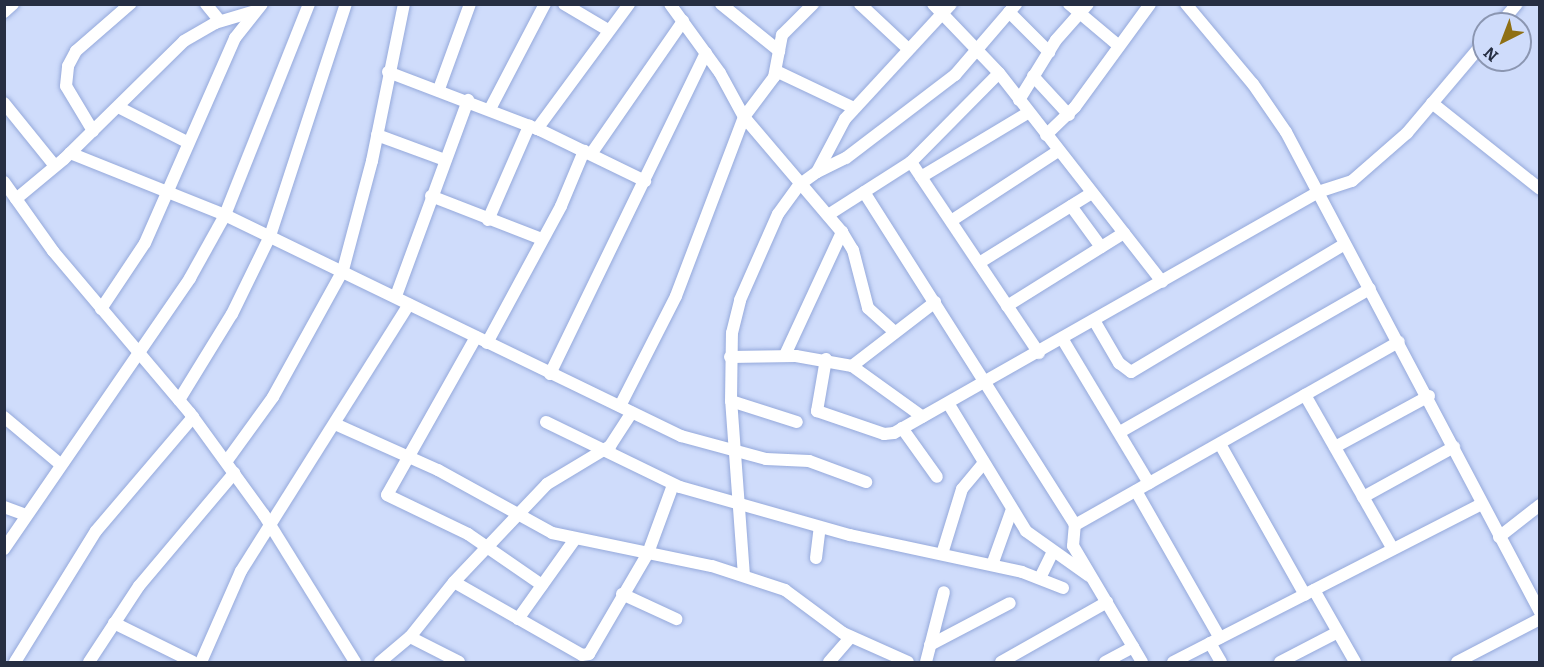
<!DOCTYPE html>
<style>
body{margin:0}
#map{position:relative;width:1544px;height:667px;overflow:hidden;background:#cfdcfb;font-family:Bitter,serif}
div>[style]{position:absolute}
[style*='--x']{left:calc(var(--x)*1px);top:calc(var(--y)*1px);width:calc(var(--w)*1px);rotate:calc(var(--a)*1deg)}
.roads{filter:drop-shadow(0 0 2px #95a9db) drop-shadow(0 0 2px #95a9db)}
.minor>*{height:12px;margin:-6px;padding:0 6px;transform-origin:6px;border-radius:6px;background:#fff}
span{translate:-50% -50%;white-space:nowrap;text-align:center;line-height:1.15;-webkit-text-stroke:6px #cfdcfb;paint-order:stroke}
.frame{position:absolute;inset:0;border:6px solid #262e42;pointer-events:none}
.north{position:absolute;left:1472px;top:12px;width:60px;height:60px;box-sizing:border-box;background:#cfdcfb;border:2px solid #8b96b1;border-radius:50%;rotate:222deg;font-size:16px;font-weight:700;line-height:24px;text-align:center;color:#262e42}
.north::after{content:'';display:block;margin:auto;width:21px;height:27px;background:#8f7014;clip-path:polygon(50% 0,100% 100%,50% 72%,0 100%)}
</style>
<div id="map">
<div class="roads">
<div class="minor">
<i style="--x:206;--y:4;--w:22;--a:51"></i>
<i style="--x:564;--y:4;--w:51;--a:30.6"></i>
<i style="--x:670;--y:4;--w:85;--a:54.1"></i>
<i style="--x:720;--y:73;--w:50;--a:61.4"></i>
<i style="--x:744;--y:117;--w:151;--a:49.6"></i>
<i style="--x:842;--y:232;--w:21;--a:59"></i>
<i style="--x:853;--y:250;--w:60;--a:75.5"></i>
<i style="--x:868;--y:308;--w:36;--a:42"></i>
<i style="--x:721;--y:4;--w:75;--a:39"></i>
<i style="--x:860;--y:4;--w:64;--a:43.1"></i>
<i style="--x:933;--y:4;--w:95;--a:46.3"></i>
<i style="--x:999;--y:73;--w:265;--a:52"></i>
<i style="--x:1069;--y:4;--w:65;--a:40"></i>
<i style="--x:1186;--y:4;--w:104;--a:50.1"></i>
<i style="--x:1253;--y:84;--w:58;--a:55.5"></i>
<i style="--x:1286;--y:132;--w:543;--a:62.11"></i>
<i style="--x:4;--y:12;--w:12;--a:-42"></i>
<i style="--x:1009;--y:12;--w:57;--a:45"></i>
<i style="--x:1500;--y:24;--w:26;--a:-50"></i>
<i style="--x:776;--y:71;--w:86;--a:25.4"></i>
<i style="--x:388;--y:72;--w:163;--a:20.9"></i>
<i style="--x:540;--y:130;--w:117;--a:25.9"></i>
<i style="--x:1033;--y:76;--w:53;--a:47.3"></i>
<i style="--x:439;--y:89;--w:90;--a:-70"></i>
<i style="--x:1019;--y:100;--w:70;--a:-58.3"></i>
<i style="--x:1056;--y:40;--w:48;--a:-48.4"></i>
<i style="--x:4;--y:103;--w:81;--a:51"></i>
<i style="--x:1432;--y:103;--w:138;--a:38.5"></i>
<i style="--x:118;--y:107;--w:77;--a:26.9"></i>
<i style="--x:490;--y:109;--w:119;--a:-62.4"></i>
<i style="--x:537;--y:129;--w:155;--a:-53.6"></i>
<i style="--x:93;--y:131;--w:52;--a:-121"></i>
<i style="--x:66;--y:86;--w:20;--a:-84"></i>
<i style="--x:68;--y:66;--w:17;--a:-62"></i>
<i style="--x:76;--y:51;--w:72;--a:-41"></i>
<i style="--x:377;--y:135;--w:72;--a:20.2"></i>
<i style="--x:1046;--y:135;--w:40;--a:-44"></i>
<i style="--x:1075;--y:107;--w:127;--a:-53.9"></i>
<i style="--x:70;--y:153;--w:167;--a:21.8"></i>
<i style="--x:225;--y:215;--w:507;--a:25.86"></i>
<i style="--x:681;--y:436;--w:88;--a:15.1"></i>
<i style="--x:766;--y:459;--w:43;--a:2.7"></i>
<i style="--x:809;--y:461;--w:61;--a:20.2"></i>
<i style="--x:591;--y:154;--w:162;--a:-55.3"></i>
<i style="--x:911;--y:162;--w:230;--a:56.2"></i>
<i style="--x:817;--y:172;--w:32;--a:-26"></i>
<i style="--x:846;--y:158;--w:137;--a:-37.3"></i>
<i style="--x:955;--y:75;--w:94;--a:-49.3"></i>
<i style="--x:921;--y:177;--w:126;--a:-31"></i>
<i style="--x:4;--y:182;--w:85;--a:54.6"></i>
<i style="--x:53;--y:251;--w:212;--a:49.8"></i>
<i style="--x:190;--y:413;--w:126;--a:54"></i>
<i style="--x:264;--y:515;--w:173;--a:58.2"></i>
<i style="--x:864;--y:192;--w:394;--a:57.6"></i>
<i style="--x:431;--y:196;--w:119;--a:21.2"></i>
<i style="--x:16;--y:199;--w:62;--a:-39.8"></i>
<i style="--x:64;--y:159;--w:168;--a:-44.5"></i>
<i style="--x:184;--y:41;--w:36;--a:-30"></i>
<i style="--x:215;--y:23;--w:42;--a:-16.7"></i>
<i style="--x:1071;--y:206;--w:51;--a:53.8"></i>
<i style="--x:828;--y:215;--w:98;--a:-32.6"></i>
<i style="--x:911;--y:162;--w:125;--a:-45.3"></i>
<i style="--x:488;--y:220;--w:103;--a:-66.4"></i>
<i style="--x:951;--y:221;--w:128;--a:-33.2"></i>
<i style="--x:979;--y:263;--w:133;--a:-31.8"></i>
<i style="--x:396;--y:296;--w:209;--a:-69.8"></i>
<i style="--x:1007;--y:306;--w:138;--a:-32"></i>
<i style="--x:101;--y:309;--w:79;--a:-56.3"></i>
<i style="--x:145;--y:243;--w:224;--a:-66.3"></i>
<i style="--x:235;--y:38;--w:43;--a:-51.5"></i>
<i style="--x:1095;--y:322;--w:48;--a:59.7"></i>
<i style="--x:1119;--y:363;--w:15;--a:37"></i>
<i style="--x:1131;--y:372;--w:249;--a:-30.9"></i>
<i style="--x:476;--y:337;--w:181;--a:119.4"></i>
<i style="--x:387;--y:495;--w:90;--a:25.7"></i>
<i style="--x:468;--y:534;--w:90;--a:34.6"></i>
<i style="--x:1063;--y:340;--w:167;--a:59"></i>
<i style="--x:487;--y:343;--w:156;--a:-61.6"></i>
<i style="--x:561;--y:206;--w:60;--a:-67.3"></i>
<i style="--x:785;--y:355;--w:136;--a:-65.1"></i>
<i style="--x:730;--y:357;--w:66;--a:-0.9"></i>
<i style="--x:796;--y:356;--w:57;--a:10.1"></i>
<i style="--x:852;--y:366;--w:87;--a:35.7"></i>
<i style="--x:826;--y:359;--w:53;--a:99.8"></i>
<i style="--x:817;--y:411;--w:71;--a:18.9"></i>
<i style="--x:884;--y:434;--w:10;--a:-6"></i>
<i style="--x:894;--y:433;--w:488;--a:-29.6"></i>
<i style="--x:1318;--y:192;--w:36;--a:-18"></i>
<i style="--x:1352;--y:181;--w:73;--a:-41.1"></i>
<i style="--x:1407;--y:133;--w:119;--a:-49.8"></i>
<i style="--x:852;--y:366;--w:105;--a:-37.6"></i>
<i style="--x:550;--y:374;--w:357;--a:-64.1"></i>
<i style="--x:1305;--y:395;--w:177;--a:60.3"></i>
<i style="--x:179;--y:400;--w:101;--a:-58.4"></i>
<i style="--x:232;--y:314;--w:87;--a:-64"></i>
<i style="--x:270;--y:236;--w:244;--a:-71.9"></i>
<i style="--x:731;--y:401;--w:69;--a:17.7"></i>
<i style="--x:948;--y:403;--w:150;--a:58.6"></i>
<i style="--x:1026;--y:531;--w:77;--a:35.5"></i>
<i style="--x:620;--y:406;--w:123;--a:-63"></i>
<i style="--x:676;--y:296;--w:191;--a:-69.2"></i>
<i style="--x:744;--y:117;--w:50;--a:-53.1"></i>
<i style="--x:774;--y:77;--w:43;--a:-79.2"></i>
<i style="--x:782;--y:35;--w:44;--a:-45"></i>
<i style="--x:4;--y:417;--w:73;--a:40"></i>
<i style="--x:546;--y:422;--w:149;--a:25.9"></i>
<i style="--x:680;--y:487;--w:177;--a:15.8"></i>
<i style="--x:850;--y:535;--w:176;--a:12.1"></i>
<i style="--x:1022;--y:572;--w:44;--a:21.3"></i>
<i style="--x:335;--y:424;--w:113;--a:24.1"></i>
<i style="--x:438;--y:470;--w:130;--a:28.9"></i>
<i style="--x:552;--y:533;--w:163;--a:11.7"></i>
<i style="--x:712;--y:566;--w:77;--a:18.2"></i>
<i style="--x:785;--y:590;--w:72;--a:36.6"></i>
<i style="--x:843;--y:633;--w:71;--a:24"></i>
<i style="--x:902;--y:428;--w:60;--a:54.5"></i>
<i style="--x:1120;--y:432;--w:288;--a:-29.8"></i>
<i style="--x:1220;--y:444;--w:173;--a:60.6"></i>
<i style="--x:1335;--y:447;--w:107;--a:-28.5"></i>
<i style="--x:226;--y:462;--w:80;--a:-54.1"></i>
<i style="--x:273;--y:397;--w:145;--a:-61.1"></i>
<i style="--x:343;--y:270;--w:113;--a:-75.1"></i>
<i style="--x:372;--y:161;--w:160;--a:-78.5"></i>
<i style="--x:1136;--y:491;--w:169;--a:60.3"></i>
<i style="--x:1363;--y:497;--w:104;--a:-28.8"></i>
<i style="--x:4;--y:507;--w:23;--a:20"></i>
<i style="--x:1499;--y:537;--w:52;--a:-38"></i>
<i style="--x:4;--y:549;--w:329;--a:-55.5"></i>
<i style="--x:190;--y:278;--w:72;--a:-60.9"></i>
<i style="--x:225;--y:215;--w:227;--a:-68.3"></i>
<i style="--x:942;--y:554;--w:68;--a:-72.9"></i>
<i style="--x:962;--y:489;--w:34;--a:-50"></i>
<i style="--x:816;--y:558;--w:31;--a:-83"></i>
<i style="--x:992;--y:565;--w:59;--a:-70.3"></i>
<i style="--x:744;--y:576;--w:175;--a:-94.2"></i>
<i style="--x:731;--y:401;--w:68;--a:-89.2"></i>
<i style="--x:732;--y:333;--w:34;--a:-76"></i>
<i style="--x:740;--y:300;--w:94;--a:-66.2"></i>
<i style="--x:778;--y:214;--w:36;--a:-54"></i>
<i style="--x:799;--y:185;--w:22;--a:-36"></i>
<i style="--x:817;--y:172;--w:60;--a:-62.2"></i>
<i style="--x:845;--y:119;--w:156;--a:-47.3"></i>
<i style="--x:1040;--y:578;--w:28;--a:-64"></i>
<i style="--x:454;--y:582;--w:147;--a:29.7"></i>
<i style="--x:582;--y:655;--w:7;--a:-8"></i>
<i style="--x:589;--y:654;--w:117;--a:-59.7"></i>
<i style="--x:648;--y:553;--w:72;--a:-69.8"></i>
<i style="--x:1314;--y:590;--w:83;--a:60.3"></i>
<i style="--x:622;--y:594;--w:60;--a:24.8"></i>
<i style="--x:518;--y:619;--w:98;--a:-54.5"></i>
<i style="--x:114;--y:623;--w:88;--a:26.3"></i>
<i style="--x:410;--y:637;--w:55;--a:27"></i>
<i style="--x:1210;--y:643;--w:22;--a:60"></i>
<i style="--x:930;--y:645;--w:90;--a:-27.7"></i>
<i style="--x:15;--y:662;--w:154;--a:-58.3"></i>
<i style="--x:96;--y:531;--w:150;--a:-49.6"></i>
<i style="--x:89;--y:662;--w:91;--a:-56.7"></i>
<i style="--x:139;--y:586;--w:148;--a:-49.9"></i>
<i style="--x:201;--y:662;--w:99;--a:-66.3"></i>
<i style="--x:241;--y:571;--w:315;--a:-57.8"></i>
<i style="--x:380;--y:662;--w:39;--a:-40"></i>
<i style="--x:410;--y:637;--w:70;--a:-51.3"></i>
<i style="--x:454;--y:582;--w:135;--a:-46.5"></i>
<i style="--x:547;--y:484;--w:74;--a:-31.1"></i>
<i style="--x:610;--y:446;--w:40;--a:-57.1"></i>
<i style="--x:829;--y:662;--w:33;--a:-49"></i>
<i style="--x:926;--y:662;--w:72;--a:-75.6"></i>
<i style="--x:1001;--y:662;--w:122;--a:-29.5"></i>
<i style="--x:1105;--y:662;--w:32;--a:-28"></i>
<i style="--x:1142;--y:662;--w:135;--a:-120.7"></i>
<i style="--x:1073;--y:546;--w:21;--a:-85"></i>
<i style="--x:1075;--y:525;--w:372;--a:-29.5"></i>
<i style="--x:1173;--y:662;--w:347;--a:-27.1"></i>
<i style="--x:1280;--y:662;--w:65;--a:-27.3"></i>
<i style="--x:1457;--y:662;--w:93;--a:-27.4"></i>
</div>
</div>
<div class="frame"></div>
<div class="north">N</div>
</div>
